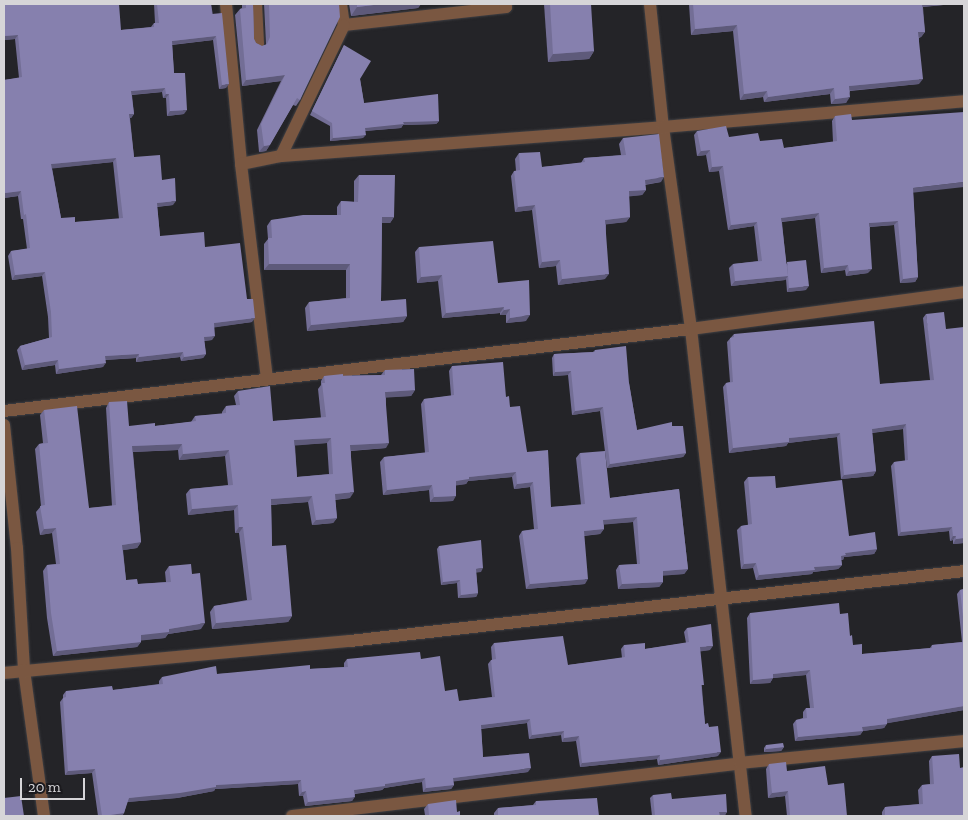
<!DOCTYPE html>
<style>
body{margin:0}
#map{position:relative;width:968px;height:820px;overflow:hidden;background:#242428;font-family:"Zilla Slab",serif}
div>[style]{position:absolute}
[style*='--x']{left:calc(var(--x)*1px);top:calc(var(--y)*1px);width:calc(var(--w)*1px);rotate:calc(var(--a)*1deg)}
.roads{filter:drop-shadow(0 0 1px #404044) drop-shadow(0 0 1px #404044)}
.minor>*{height:12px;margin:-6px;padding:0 6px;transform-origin:6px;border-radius:6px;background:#7a5741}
.wall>*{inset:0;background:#736e96}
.shaded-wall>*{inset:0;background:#5e5a7a}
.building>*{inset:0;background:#8680ae}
span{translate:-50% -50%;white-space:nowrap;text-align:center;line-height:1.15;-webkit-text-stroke:5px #1b1a1e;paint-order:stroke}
.frame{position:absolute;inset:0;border:5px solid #d6d5d8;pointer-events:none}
.scale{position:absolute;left:20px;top:778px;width:65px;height:22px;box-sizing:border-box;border:2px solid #d6d5d8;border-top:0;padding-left:6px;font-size:15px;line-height:18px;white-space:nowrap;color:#d6d5d8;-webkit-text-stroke:4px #1b1a1e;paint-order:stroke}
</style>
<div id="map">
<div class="roads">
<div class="minor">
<i style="--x:226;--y:4;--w:161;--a:84.6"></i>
<i style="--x:241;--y:164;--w:217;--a:83.1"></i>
<i style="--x:256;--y:4;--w:40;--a:87.1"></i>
<i style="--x:341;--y:4;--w:21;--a:82"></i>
<i style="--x:344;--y:25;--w:163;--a:-6.3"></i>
<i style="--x:506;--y:7;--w:3;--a:-108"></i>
<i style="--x:650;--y:4;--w:124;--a:84"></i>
<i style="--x:663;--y:127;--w:204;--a:82.1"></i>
<i style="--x:691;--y:329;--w:490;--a:83.6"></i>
<i style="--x:281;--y:156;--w:145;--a:-64.3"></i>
<i style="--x:241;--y:164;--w:41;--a:-11.3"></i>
<i style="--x:281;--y:156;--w:383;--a:-4.3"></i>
<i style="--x:663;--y:127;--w:302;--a:-4.9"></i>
<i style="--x:4;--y:411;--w:692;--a:-6.81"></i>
<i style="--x:691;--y:329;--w:275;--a:-7.7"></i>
<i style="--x:4;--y:425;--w:124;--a:84"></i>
<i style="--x:17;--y:548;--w:122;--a:86.7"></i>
<i style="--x:24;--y:670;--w:147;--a:82.2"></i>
<i style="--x:4;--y:673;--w:347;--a:-5.3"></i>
<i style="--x:350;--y:641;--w:618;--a:-6.5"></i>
<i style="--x:292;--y:816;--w:451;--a:-6.7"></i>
<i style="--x:740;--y:763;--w:225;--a:-5.6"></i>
</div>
</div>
<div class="wall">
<i style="clip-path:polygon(evenodd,4px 4px,121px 30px,151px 27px,154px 23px,155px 23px,154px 4px,211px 4px,226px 88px,219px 89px,213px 40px,172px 45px,174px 73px,184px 114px,167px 116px,166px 98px,163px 98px,162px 92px,132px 95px,134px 114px,131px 118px,130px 118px,134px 157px,162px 180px,173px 205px,157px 207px,160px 236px,205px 247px,247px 299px,252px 322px,214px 327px,212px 340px,204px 341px,206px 354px,203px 358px,181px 361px,180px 357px,136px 362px,136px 358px,105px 360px,103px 367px,56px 374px,55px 365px,22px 370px,17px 350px,20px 346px,49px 338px,48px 317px,42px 276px,12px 280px,8px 256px,11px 251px,27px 249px,23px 219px,21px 219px,18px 196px,4px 198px,4px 80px,19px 78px,15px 39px,4px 40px,4px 4px,113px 162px,119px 219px,75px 222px,61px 218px,52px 168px,113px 162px)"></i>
<i style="clip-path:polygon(242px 4px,253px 4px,254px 39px,256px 43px,262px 46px,266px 45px,266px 44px,264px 4px,339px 4px,300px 100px,296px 106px,293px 105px,266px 151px,259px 152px,257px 130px,281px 81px,242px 86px,235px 15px,240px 9px,242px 8px)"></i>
<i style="clip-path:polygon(349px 4px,421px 4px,418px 8px,351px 16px)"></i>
<i style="clip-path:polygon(544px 4px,580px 4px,594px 51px,589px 59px,548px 62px)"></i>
<i style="clip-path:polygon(689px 4px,954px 4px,923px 7px,925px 32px,921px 37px,919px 38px,919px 84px,850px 91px,846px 103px,831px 104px,830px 94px,764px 102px,763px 97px,740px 100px,733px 31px,691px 35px)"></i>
<i style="clip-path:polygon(344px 45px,360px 79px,364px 103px,439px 121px,436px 124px,403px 125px,401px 128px,365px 131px,363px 138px,330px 141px,330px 126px,310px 115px,342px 49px)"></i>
<i style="clip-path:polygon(835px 116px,852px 120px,913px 192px,918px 277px,915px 282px,900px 283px,894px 225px,870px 227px,868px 273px,846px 276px,845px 270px,821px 273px,815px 218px,782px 222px,786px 263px,806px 290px,787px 292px,786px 279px,785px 280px,731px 286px,729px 268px,733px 264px,758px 261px,754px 226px,728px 230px,719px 171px,709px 172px,706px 155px,697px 156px,694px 135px,697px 131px,729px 137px,760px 141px,784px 148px,833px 142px,832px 121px)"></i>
<i style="clip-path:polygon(623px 138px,661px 182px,645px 185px,646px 190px,642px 195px,629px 196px,630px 217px,626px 222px,606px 224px,605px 279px,558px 285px,556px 266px,539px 268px,532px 210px,515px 212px,511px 176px,514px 171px,516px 171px,515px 159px,519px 153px,542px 167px,581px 163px,584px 158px,621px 155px,619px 144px)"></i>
<i style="clip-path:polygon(359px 175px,394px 217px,390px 223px,382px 223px,381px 301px,407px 316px,403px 322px,307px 331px,305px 308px,309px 302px,346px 298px,346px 270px,264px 270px,264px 244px,268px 239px,267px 226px,271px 220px,337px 215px,337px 207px,341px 201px,354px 202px,354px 181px)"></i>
<i style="clip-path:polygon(419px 247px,498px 283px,526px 321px,506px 323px,506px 315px,500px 315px,500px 313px,442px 318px,438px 281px,417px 283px,415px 252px)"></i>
<i style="clip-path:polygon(926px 314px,964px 543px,953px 544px,953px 540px,950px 541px,949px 531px,898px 536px,891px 466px,894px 462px,905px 461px,903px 429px,872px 433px,876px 471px,873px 476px,841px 479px,837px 437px,788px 443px,786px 446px,729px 453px,723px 387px,726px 383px,730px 382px,727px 342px,734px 334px,880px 384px,930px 380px,923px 318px)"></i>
<i style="clip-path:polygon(595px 350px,629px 383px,637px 430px,672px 426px,686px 453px,683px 457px,607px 468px,600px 411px,572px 415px,568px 375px,553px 376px,552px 358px,554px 354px,593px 352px)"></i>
<i style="clip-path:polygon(452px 366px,506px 397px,527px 452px,551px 507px,581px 505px,576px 458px,580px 453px,610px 498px,679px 489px,688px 569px,684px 574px,663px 575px,663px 582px,659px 587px,618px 589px,616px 570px,619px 565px,637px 564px,633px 522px,604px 524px,604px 529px,600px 534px,584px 536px,585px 584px,526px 589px,519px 536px,522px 531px,534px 529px,530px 487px,514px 489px,512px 477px,468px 481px,466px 484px,456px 485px,453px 501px,430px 502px,429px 490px,383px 495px,380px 462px,384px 457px,425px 453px,421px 404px,424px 399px,451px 396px,449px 371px)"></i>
<i style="clip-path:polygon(evenodd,385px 370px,415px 390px,411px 396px,386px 397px,386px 448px,351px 451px,350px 498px,335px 500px,337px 518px,333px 523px,312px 525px,308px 502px,271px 505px,272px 546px,292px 616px,288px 622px,212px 629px,210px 612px,214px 606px,247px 600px,239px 533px,235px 533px,234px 510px,188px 515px,186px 494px,190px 489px,228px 485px,225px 456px,179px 460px,178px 450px,133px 452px,141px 542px,137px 548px,123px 550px,126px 580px,138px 584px,166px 582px,165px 572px,169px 566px,192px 574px,201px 629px,168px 634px,165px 638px,141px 640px,141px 642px,137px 647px,53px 656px,47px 618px,43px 571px,47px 565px,56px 564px,52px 533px,40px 535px,36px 512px,41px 506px,35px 449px,39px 444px,43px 443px,40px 415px,44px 410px,89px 508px,112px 506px,106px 408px,109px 402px,129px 426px,155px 426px,191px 422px,195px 416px,222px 414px,222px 412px,226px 406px,236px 405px,234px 396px,238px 391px,273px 421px,321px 418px,318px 389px,321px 385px,321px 381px,324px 376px,381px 375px,385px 370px,327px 443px,329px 474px,297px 477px,295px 445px,327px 443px)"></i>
<i style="clip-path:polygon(748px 477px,776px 488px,849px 536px,877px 549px,874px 554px,844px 557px,843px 560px,841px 560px,842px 565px,838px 569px,813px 572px,812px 574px,756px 580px,753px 568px,741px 569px,737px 530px,741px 526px,748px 525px,744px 482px)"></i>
<i style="clip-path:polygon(439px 546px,481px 572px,476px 572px,478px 593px,476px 597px,458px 598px,457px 583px,441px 585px,437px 549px)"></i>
<i style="clip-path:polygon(964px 589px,964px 710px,887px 723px,884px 728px,863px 731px,860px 735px,795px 741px,793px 724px,796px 720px,803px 718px,803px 712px,806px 708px,810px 708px,806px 675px,773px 678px,770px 683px,750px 684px,747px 618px,750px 613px,840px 614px,853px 645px,862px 654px,930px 648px,932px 645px,962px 642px,957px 594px,960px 590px)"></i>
<i style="clip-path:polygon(687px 628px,710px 650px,700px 651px,702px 688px,705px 724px,709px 727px,718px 756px,658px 765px,657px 759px,580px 767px,576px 741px,562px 742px,561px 735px,529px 739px,527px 723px,481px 729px,483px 757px,528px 772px,453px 781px,454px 785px,451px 789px,423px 792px,422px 782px,384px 788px,382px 790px,355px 794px,352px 801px,305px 806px,303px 796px,299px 796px,298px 784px,215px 789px,214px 791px,177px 798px,127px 802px,124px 813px,122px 816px,98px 816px,92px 773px,65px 775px,60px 702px,63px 698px,63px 695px,66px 691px,113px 690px,159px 684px,159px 681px,162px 677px,344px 667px,344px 663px,347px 659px,421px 659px,445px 691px,459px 701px,492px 697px,488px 664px,491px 660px,492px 660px,491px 647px,494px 643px,568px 665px,622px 658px,621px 649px,624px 645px,645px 649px,686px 643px,684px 632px)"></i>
<i style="clip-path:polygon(766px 745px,784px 747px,781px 751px,764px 752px,764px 748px)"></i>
<i style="clip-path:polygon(932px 756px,960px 768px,964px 816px,882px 816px,882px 812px,885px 807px,919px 804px,918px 790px,922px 785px,930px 784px,929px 761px)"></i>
<i style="clip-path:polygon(769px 764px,787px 771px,828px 785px,847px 816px,787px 816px,785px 796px,768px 798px,766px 769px)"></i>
<i style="clip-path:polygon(653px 795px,672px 799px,727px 812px,725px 815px,720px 816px,652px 816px,650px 798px)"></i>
<i style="clip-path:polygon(536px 801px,599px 816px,494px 816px,494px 813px,498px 808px,533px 805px)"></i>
<i style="clip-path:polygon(428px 804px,457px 812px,460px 816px,415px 816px,425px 815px,424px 809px)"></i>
</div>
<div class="shaded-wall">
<i style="clip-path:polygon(382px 4px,421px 4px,418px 8px,351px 16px,357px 7px)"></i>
<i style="clip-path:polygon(923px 4px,954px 4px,920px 7px)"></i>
<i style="clip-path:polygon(737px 25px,733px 31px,691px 35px,695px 29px)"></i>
<i style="clip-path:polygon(918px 32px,925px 32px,921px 37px,914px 38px)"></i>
<i style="clip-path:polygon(18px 35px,15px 39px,4px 40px,4px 36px)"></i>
<i style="clip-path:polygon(216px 36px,213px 40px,169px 45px,172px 41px)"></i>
<i style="clip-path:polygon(594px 51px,589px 59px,548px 62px,553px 54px)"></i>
<i style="clip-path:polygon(285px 75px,281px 81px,242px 86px,246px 80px)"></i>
<i style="clip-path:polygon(923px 79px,919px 84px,845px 91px,849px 86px)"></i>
<i style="clip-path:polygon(229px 84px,226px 88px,219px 89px,222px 85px)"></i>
<i style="clip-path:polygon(165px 88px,162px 92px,128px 95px,131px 91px)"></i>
<i style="clip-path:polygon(834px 88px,830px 94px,764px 102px,768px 97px)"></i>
<i style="clip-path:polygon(767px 91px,763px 97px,740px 100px,744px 94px)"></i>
<i style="clip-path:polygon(166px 94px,169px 94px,166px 98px,163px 98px)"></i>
<i style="clip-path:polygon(850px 97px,846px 103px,831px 104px,835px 99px)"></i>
<i style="clip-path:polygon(187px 110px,184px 114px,167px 116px,170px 111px)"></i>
<i style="clip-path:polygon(129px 114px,134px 114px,131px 118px,126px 118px)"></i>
<i style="clip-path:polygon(439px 121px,436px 124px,403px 125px,401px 128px,363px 131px,365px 128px,403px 122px)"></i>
<i style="clip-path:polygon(366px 135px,363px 138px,330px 141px,333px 138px)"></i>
<i style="clip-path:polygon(270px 145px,266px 151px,259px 152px,264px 146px)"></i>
<i style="clip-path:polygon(710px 150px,706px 155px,697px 156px,701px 151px)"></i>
<i style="clip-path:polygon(116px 158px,113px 162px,48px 169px,51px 164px)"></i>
<i style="clip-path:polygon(723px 166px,719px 171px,709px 172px,712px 167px)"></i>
<i style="clip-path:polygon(664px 177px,661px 182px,641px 185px,645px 180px)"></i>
<i style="clip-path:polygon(964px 182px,964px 187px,910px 193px,913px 188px)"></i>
<i style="clip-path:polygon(646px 190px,642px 195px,625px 197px,629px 191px)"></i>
<i style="clip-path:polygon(21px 191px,18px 196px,4px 198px,4px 195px,5px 193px)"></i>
<i style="clip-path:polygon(176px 201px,173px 205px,154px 207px,157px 203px)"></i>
<i style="clip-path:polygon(535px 205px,532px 210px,515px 212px,518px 207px)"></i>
<i style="clip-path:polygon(819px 213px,815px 218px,778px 222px,781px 218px)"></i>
<i style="clip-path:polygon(382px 217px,394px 217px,390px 223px,378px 223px)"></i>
<i style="clip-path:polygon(630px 217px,626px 222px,602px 225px,605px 220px)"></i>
<i style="clip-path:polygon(898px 221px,894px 225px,866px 227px,869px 223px)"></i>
<i style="clip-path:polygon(757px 222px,754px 226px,728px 230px,731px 225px)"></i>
<i style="clip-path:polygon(560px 260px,556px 266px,539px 268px,542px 262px)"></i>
<i style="clip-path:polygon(269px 264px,350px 264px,346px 270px,264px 270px)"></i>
<i style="clip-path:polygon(848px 265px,845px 270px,821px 273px,824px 268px)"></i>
<i style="clip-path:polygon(872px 269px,868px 273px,846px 276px,849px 271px)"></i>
<i style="clip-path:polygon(45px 272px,42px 276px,12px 280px,15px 275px)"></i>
<i style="clip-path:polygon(609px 274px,605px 279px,558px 285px,562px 279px)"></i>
<i style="clip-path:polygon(442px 275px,438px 281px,417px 283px,421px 277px)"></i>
<i style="clip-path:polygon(788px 276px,785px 280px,731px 286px,735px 281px)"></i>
<i style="clip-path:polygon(918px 277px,915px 282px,900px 283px,903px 279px)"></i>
<i style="clip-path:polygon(809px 286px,806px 290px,787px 292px,789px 288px)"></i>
<i style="clip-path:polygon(504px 307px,500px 313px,442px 318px,446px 313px)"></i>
<i style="clip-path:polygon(510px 309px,506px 315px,500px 315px,504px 310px)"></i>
<i style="clip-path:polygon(530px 315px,526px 321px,506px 323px,510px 318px)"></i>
<i style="clip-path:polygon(407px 316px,403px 322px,307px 331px,311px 325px)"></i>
<i style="clip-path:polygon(255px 318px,252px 322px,211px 328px,214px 323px)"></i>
<i style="clip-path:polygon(215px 336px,212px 340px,201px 341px,204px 337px)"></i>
<i style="clip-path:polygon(183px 352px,180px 357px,136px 362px,139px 357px)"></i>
<i style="clip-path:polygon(139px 354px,136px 358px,102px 360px,105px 356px)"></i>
<i style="clip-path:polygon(206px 354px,203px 358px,181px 361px,184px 357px)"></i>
<i style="clip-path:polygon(58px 360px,55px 365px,22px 370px,25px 365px)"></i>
<i style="clip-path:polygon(106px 363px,103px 367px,56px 374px,59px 369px)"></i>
<i style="clip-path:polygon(571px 371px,568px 375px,553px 376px,555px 372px)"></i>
<i style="clip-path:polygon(415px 390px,411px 396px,381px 398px,385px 392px)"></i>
<i style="clip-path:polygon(603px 407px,600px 411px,572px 415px,575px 411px)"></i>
<i style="clip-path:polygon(906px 424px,903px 429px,869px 433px,872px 429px)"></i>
<i style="clip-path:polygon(840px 433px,837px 437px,788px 443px,786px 446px,729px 453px,733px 448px,789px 438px)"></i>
<i style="clip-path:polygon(331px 438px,327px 443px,290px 446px,294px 440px)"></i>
<i style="clip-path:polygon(389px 443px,386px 448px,346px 451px,350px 445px)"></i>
<i style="clip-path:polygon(182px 444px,178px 450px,128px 452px,132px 446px)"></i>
<i style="clip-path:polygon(229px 450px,225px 456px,179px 460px,183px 454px)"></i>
<i style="clip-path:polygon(686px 453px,683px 457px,607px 468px,610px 464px)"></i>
<i style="clip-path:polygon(876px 471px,873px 476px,841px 479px,844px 475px)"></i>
<i style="clip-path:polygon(516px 472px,512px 477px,468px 481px,466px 484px,453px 486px,456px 481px,469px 477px)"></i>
<i style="clip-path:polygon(533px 482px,530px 487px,514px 489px,517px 484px)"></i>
<i style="clip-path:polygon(432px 485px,429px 490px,383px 495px,387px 490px)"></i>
<i style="clip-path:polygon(354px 492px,350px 498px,331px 500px,335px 494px)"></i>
<i style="clip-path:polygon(312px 496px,308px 502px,267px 505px,271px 499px)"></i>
<i style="clip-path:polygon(456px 496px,453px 501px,430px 502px,434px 497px)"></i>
<i style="clip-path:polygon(238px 505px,234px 510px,188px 515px,192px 509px)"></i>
<i style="clip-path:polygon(637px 517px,633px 522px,600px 525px,603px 520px)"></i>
<i style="clip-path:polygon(337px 518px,333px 523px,312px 525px,316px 520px)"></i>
<i style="clip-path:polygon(239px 527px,243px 527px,239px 533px,235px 533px)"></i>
<i style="clip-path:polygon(952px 527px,949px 531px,898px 536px,901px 532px)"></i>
<i style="clip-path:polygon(56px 528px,52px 533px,40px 535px,44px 529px)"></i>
<i style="clip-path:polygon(604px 529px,600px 534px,580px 536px,584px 531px)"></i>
<i style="clip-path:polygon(953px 536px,956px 536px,953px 540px,950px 541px)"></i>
<i style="clip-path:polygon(964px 538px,964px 543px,953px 544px,956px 539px)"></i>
<i style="clip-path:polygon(141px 542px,137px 548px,118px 551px,122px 545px)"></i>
<i style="clip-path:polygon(877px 549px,874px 554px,844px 557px,843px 560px,838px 560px,841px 556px,845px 553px)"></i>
<i style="clip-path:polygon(756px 563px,753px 568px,741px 569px,744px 564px)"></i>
<i style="clip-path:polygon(842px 565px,838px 569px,813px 572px,812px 574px,756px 580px,759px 575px,814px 567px)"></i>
<i style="clip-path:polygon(483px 568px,481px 572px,474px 573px,476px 569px)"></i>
<i style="clip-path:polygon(688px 569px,684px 574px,660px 576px,663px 571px)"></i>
<i style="clip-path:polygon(588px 579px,585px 584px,526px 589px,530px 584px)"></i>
<i style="clip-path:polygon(460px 580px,457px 583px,441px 585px,443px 582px)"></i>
<i style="clip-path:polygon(663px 582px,659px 587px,618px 589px,622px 584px)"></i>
<i style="clip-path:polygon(478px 593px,476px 597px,458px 598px,461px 595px)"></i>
<i style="clip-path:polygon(292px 616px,288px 622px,212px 629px,216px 623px)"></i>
<i style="clip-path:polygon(205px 623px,201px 629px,168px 634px,165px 638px,137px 641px,141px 635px,169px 629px)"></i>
<i style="clip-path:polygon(141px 642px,137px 647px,53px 656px,57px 651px)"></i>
<i style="clip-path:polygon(713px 646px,710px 650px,697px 652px,700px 647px)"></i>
<i style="clip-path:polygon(810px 670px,806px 675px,770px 678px,773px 674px)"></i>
<i style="clip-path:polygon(773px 678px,770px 683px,750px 684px,753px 680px)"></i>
<i style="clip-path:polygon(964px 706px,964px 710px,883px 724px,887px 719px)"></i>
<i style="clip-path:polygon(530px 719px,527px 723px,478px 729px,481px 725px)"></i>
<i style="clip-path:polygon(887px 724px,884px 728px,863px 731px,860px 735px,795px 741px,798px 737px,862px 727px)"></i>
<i style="clip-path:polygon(564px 731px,561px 735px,529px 739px,532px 735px)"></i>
<i style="clip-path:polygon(579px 736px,576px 741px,562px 742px,564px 738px)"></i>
<i style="clip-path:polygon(784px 747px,781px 751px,764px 752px,766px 749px)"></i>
<i style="clip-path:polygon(721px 752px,718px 756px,658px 765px,660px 760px)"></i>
<i style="clip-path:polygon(660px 755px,657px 759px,580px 767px,582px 763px)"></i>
<i style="clip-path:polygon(531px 768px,528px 772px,450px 782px,453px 778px)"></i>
<i style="clip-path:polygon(95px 769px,92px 773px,65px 775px,68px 771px)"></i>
<i style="clip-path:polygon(425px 778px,422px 782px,384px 788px,382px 790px,351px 794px,354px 790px,385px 784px)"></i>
<i style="clip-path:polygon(301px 780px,298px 784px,215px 789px,214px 791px,177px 798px,126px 802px,129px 798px,216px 785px)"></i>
<i style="clip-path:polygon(454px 785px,451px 789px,423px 792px,426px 788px)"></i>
<i style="clip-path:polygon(306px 791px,303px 796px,299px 796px,302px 792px)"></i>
<i style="clip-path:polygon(788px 791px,785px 796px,768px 798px,772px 793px)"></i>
<i style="clip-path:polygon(355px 797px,352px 801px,305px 806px,308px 802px)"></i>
<i style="clip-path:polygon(719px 812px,727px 812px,725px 815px,717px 816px)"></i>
<i style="clip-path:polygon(124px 813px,122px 816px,103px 816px)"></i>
</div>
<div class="building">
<i style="clip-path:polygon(evenodd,4px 4px,119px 4px,121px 30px,154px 27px,154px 23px,159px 23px,157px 4px,211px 4px,212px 14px,222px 13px,229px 84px,222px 85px,216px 36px,172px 41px,174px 73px,185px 73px,187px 110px,170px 111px,169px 94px,166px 94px,165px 88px,131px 91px,134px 114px,129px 114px,134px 157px,160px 155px,162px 180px,175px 178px,176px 201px,157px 203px,160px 236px,204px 232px,205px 247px,240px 243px,247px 299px,253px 299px,255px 318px,214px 323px,215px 336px,204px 337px,206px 354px,184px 357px,183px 352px,139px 357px,139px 354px,105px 356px,106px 363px,59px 369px,58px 360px,25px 365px,20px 346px,52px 337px,51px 312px,45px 272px,15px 275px,11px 251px,30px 248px,26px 214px,24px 215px,21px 191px,5px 193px,4px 183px,4px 80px,22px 77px,18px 35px,4px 36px,4px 4px,116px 158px,123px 218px,75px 222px,75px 217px,61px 218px,51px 164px,116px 158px)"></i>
<i style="clip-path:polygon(246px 4px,253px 4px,254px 39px,256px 43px,262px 46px,267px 44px,270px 37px,269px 4px,339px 4px,340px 17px,300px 100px,297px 98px,270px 145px,264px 146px,261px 124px,285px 75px,246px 80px,240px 9px,246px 8px)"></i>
<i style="clip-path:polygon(357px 4px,382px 4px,357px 7px)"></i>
<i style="clip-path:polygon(550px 4px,591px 4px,594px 51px,553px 54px)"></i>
<i style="clip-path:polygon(693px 4px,922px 4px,925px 32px,918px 32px,923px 79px,849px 86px,850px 97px,835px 99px,834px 88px,768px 97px,767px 91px,744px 94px,737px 25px,695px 29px)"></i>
<i style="clip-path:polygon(344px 45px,371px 61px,360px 79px,364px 103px,438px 94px,439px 121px,403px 122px,404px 124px,365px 128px,366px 135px,333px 138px,332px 123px,312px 111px)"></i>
<i style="clip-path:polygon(964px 112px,964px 182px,913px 188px,918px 277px,903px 279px,898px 221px,869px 223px,872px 269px,849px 271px,848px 265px,824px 268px,819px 213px,781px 218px,788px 276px,735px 281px,733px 264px,762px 261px,757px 222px,731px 225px,723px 166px,712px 167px,710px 150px,701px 151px,697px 131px,726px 126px,729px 137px,758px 133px,760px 141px,782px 139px,784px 148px,837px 141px,835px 116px,851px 114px,852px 120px)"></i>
<i style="clip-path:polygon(659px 134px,664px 177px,645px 180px,646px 190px,629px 191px,630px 217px,605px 220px,609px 274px,562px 279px,560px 260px,542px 262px,535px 205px,518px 207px,514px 171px,520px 170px,519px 153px,540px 152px,542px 167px,585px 162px,584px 158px,626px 155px,623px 138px)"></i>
<i style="clip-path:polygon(359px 175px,395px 175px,394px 217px,382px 217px,381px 301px,406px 299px,407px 316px,311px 325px,309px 302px,350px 298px,350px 264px,269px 264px,268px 238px,272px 238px,271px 220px,303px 215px,341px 215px,341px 201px,358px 202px)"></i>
<i style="clip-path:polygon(493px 241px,498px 283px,529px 280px,530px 315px,510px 318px,510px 309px,504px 310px,504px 307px,446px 313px,442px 275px,421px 277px,419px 247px)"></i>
<i style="clip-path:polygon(806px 260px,809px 286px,789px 288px,787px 262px)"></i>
<i style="clip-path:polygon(944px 312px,946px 329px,964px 327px,964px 538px,956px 539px,956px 536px,953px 536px,952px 527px,901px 532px,894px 462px,908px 460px,906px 424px,872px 429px,876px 471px,844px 475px,840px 433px,789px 438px,789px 442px,733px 448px,726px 383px,733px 382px,730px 338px,734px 337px,734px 334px,874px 321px,880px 384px,934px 380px,926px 314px)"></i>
<i style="clip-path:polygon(626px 346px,629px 383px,637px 430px,672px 422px,672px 426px,683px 426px,686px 453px,610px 464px,603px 407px,575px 411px,571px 371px,555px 372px,554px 354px,595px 352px,595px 350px)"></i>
<i style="clip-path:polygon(503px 362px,506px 397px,509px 396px,510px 407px,520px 406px,527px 452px,548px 450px,551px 507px,585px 504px,580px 453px,605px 451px,610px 498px,679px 489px,688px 569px,663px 571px,663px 582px,622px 584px,619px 565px,640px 564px,637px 517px,603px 520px,604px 529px,584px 531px,588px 579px,530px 584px,522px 531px,538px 529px,533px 482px,517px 484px,516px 472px,469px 477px,469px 479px,456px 481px,456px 496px,434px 497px,432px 485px,387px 490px,384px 457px,429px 452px,424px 399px,454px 395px,452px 366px)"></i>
<i style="clip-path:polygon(evenodd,414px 369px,415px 390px,385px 392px,389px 443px,350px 445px,354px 492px,335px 494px,337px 518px,316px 520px,312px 496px,271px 499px,272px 546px,286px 545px,292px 616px,216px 623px,214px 606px,252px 600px,243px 527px,239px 527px,238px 505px,192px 509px,190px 489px,233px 485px,229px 450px,183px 454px,182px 444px,132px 446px,141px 542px,122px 545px,126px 580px,137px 579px,138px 584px,171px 582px,169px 566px,191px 564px,192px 574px,200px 573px,205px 623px,169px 629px,169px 632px,141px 635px,141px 642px,57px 651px,51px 613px,47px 565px,60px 564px,56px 528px,44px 529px,40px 506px,45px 505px,39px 444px,48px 443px,44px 410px,77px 406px,89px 508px,116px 505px,109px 402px,127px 401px,129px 426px,155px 423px,155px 426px,196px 421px,195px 416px,226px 413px,226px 406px,240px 405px,238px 391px,270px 386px,273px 421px,326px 417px,322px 383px,325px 383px,324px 376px,343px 374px,343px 376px,385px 375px,385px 370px,414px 369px,331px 438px,333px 474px,297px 477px,294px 440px,331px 438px)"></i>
<i style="clip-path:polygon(775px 476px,776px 488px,842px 480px,849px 536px,875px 532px,877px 549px,845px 553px,846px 555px,841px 556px,842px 565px,814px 567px,815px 570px,759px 575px,756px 563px,744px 564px,741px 526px,752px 524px,748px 477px)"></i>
<i style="clip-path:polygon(481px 540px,483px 568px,476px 569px,478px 593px,461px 595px,460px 580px,443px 582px,439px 546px)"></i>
<i style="clip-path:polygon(964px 589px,964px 626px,960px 590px)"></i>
<i style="clip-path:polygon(839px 603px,840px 614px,848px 613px,850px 636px,852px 635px,853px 645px,862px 644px,862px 654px,932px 648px,932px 645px,964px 642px,964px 706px,887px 719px,887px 724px,862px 727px,863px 731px,798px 737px,796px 720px,807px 718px,806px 708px,814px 708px,810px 670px,773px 674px,773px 678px,753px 680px,750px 613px)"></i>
<i style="clip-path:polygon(711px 624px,713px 646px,700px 647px,704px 685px,701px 685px,705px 724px,708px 723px,709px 727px,718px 726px,721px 752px,660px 760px,660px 755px,582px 763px,579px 736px,564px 738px,564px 731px,532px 735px,530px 719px,481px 725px,483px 757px,529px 753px,531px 768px,453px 778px,454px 785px,426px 788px,425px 778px,385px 784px,385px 786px,354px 790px,355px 797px,308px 802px,306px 791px,302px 792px,301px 780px,216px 785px,216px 787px,180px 793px,129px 798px,124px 813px,103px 816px,102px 816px,95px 769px,68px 771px,63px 698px,66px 697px,66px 691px,112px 686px,113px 690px,163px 684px,162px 677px,216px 666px,217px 674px,310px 665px,310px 669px,348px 667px,347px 659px,420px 652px,421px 659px,440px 656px,445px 691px,457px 689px,459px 701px,495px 697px,491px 660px,496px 659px,494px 643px,563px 636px,568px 665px,625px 657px,624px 645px,645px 643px,645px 649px,689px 642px,687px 628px)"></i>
<i style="clip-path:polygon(783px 743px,784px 747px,766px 749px,766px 745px)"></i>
<i style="clip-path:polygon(959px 754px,960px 768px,964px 767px,964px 816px,885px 816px,885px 807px,923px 804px,922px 785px,934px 784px,932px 756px)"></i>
<i style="clip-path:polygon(786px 762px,787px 771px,825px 766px,828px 785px,844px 783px,847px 816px,790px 816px,788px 791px,772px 793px,769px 764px)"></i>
<i style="clip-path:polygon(671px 793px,672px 799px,726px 794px,727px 812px,719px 812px,720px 816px,655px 816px,653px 795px)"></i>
<i style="clip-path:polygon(21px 796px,24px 816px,4px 816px,4px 798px)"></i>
<i style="clip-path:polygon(597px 798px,599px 816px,498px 816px,498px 808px,536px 805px,536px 801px)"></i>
<i style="clip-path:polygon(456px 800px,457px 812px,460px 811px,460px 816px,416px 816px,429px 815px,428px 804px)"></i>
</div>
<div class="frame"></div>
<div class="scale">20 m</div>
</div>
